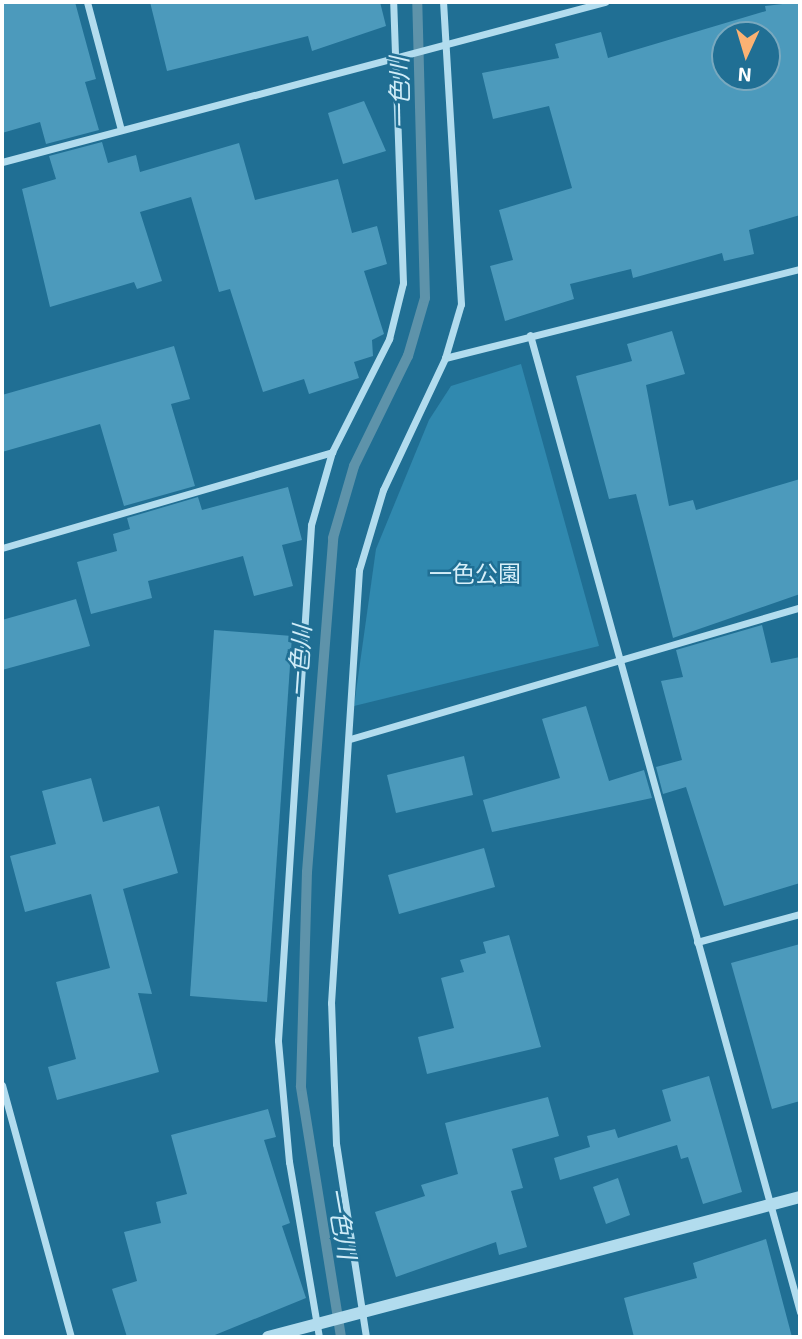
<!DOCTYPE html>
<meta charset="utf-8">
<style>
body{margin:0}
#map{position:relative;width:802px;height:1339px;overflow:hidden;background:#206f94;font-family:"Exo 2","Noto Sans JP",sans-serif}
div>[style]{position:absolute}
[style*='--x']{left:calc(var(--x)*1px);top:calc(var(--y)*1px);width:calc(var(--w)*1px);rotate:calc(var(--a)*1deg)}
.green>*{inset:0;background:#3089af}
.stream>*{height:10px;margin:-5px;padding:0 5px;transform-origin:5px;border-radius:5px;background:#5e93aa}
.building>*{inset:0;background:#4c9abc}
.minor>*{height:7px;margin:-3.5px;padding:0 3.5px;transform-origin:3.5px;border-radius:3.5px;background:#b2dcee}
.tertiary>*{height:12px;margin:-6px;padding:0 6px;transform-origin:6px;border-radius:6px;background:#b2dcee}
span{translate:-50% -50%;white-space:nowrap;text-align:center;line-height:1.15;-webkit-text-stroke:5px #206f94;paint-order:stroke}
.park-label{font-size:23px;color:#d8f0fa}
.water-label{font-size:24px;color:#cfecf8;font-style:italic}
.frame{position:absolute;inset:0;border:4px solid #fff;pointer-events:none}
.north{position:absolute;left:711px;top:21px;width:70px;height:70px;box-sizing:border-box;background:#206f94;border:2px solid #79a9bf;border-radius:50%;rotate:184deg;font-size:19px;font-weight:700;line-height:28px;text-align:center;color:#fff}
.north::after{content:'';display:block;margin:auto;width:24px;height:32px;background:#fbb273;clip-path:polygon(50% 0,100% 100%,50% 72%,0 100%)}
</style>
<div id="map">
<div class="green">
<i style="clip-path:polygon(521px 364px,599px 646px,354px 706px,376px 549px,429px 420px,451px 386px)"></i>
</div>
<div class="stream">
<i style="--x:341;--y:1337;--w:254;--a:-99.1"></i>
<i style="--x:301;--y:1086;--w:214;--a:-88.4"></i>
<i style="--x:307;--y:872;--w:335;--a:-85.5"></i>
<i style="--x:333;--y:538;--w:75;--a:-73.7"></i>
<i style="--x:354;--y:466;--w:123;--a:-63.9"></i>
<i style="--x:408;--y:356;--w:60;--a:-73.7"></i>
<i style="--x:425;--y:298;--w:296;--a:-91.5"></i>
</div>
<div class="building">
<i style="clip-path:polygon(2px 2px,75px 2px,96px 79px,85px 82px,99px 130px,46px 144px,40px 122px,2px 133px)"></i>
<i style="clip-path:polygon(150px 2px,380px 2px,386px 26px,312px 51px,308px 36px,167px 71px)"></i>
<i style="clip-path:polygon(evenodd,800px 2px,800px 215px,749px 230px,754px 254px,724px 261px,722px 253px,633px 278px,631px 269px,570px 284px,574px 299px,505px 321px,490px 266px,513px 260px,499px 210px,572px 188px,549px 106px,493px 119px,482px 73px,559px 58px,555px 44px,601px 32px,608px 58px,766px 11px,765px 6px,800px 2px,725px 35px,767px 35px,767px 77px,725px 77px,725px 35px)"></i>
<i style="clip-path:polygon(364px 101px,386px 151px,343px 164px,328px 113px)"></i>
<i style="clip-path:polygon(102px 142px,108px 163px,136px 155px,140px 172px,239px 143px,255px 200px,338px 179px,352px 233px,377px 226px,387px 264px,364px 271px,384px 334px,372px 340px,373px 356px,354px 362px,359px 378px,309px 394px,304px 379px,263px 392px,230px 289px,219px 292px,191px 197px,140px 212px,162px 281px,137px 289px,134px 282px,50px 307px,22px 189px,56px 179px,49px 156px)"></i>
<i style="clip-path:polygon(672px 331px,685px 374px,646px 385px,669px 506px,693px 500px,696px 510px,800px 479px,800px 594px,673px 638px,636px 494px,609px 499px,576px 376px,632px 361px,627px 344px)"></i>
<i style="clip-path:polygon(174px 346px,190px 399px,171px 404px,195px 486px,124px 506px,100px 424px,2px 452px,2px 395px)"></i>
<i style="clip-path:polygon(288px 487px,302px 540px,282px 545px,293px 586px,254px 596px,243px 556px,148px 581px,152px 598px,91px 614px,77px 562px,117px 551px,113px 534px,130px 529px,127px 518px,198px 497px,202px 510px)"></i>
<i style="clip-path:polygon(76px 599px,90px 646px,2px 670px,2px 620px)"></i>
<i style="clip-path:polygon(762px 625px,771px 663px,800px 657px,800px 883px,724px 906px,686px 787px,663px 794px,656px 767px,682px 760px,661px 681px,683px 677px,676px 650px)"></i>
<i style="clip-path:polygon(214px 630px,292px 636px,267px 1002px,190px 996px)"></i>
<i style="clip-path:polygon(586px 706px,609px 781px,644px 770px,652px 798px,492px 832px,483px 800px,560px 778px,542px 719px)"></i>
<i style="clip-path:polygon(464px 756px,473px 795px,396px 813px,387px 775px)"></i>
<i style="clip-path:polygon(91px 778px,103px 822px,159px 806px,178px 873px,123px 889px,152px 994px,138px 993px,159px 1072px,57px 1100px,48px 1067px,76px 1059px,56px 982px,110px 968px,91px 894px,25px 912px,10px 856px,56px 844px,42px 791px)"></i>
<i style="clip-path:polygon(484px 848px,495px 887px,399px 914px,388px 875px)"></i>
<i style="clip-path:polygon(509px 935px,541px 1047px,427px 1074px,418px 1037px,454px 1028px,441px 978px,464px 972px,460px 960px,486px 953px,483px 942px)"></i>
<i style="clip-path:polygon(800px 944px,800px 1101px,772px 1109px,731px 963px)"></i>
<i style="clip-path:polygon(709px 1076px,742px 1192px,703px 1204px,688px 1157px,681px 1159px,677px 1145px,560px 1180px,554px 1158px,590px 1147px,587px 1136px,615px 1129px,618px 1138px,671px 1121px,662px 1090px)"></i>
<i style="clip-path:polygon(548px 1097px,559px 1136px,512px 1149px,523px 1188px,511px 1191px,527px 1247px,499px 1255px,496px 1242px,396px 1277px,375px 1212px,425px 1196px,421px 1185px,458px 1174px,445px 1123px)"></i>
<i style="clip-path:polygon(268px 1109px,276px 1137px,264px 1140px,290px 1223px,282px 1226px,306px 1298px,210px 1337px,127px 1337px,112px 1289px,137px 1281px,124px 1232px,161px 1223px,156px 1202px,187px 1194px,171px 1135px)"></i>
<i style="clip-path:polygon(618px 1178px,630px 1215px,606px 1224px,593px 1187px)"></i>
<i style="clip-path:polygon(766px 1239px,792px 1337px,634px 1337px,624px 1298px,697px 1278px,693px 1263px)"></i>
</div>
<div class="minor">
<i style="--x:87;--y:2;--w:132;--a:75.1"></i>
<i style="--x:2;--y:162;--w:624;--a:-14.86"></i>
<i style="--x:530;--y:335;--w:1014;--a:74.55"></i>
<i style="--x:445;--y:358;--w:366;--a:-14.1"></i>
<i style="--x:2;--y:548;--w:344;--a:-16.2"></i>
<i style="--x:350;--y:739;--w:469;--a:-16.3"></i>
<i style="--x:697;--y:942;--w:107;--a:-15.2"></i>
<i style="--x:2;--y:1085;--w:261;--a:74.7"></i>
<i style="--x:319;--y:1337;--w:178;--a:-99.7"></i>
<i style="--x:289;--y:1162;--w:122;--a:-95.2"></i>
<i style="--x:278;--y:1040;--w:516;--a:-86.33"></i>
<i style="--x:311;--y:525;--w:76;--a:-74"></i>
<i style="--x:332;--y:452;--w:127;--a:-63.2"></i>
<i style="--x:389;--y:339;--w:58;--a:-76"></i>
<i style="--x:403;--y:283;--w:281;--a:-92"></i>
<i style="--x:366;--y:1337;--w:195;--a:-98.8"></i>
<i style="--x:336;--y:1144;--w:141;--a:-92"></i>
<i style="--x:331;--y:1003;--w:434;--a:-86.3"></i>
<i style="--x:359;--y:570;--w:84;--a:-73.3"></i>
<i style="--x:383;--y:490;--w:146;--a:-64.8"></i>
<i style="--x:445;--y:358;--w:56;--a:-73.5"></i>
<i style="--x:461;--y:304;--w:303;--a:-93.4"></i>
</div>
<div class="tertiary">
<i style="--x:268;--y:1337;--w:550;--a:-14.74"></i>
</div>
<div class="park-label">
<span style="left:475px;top:573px">一色公園</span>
</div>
<div class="water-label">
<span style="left:399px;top:93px;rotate:-91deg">一色川</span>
<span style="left:299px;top:661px;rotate:-86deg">一色川</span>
<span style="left:342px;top:1223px;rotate:80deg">一色川</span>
</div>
<div class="frame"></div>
<div class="north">N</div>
</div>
